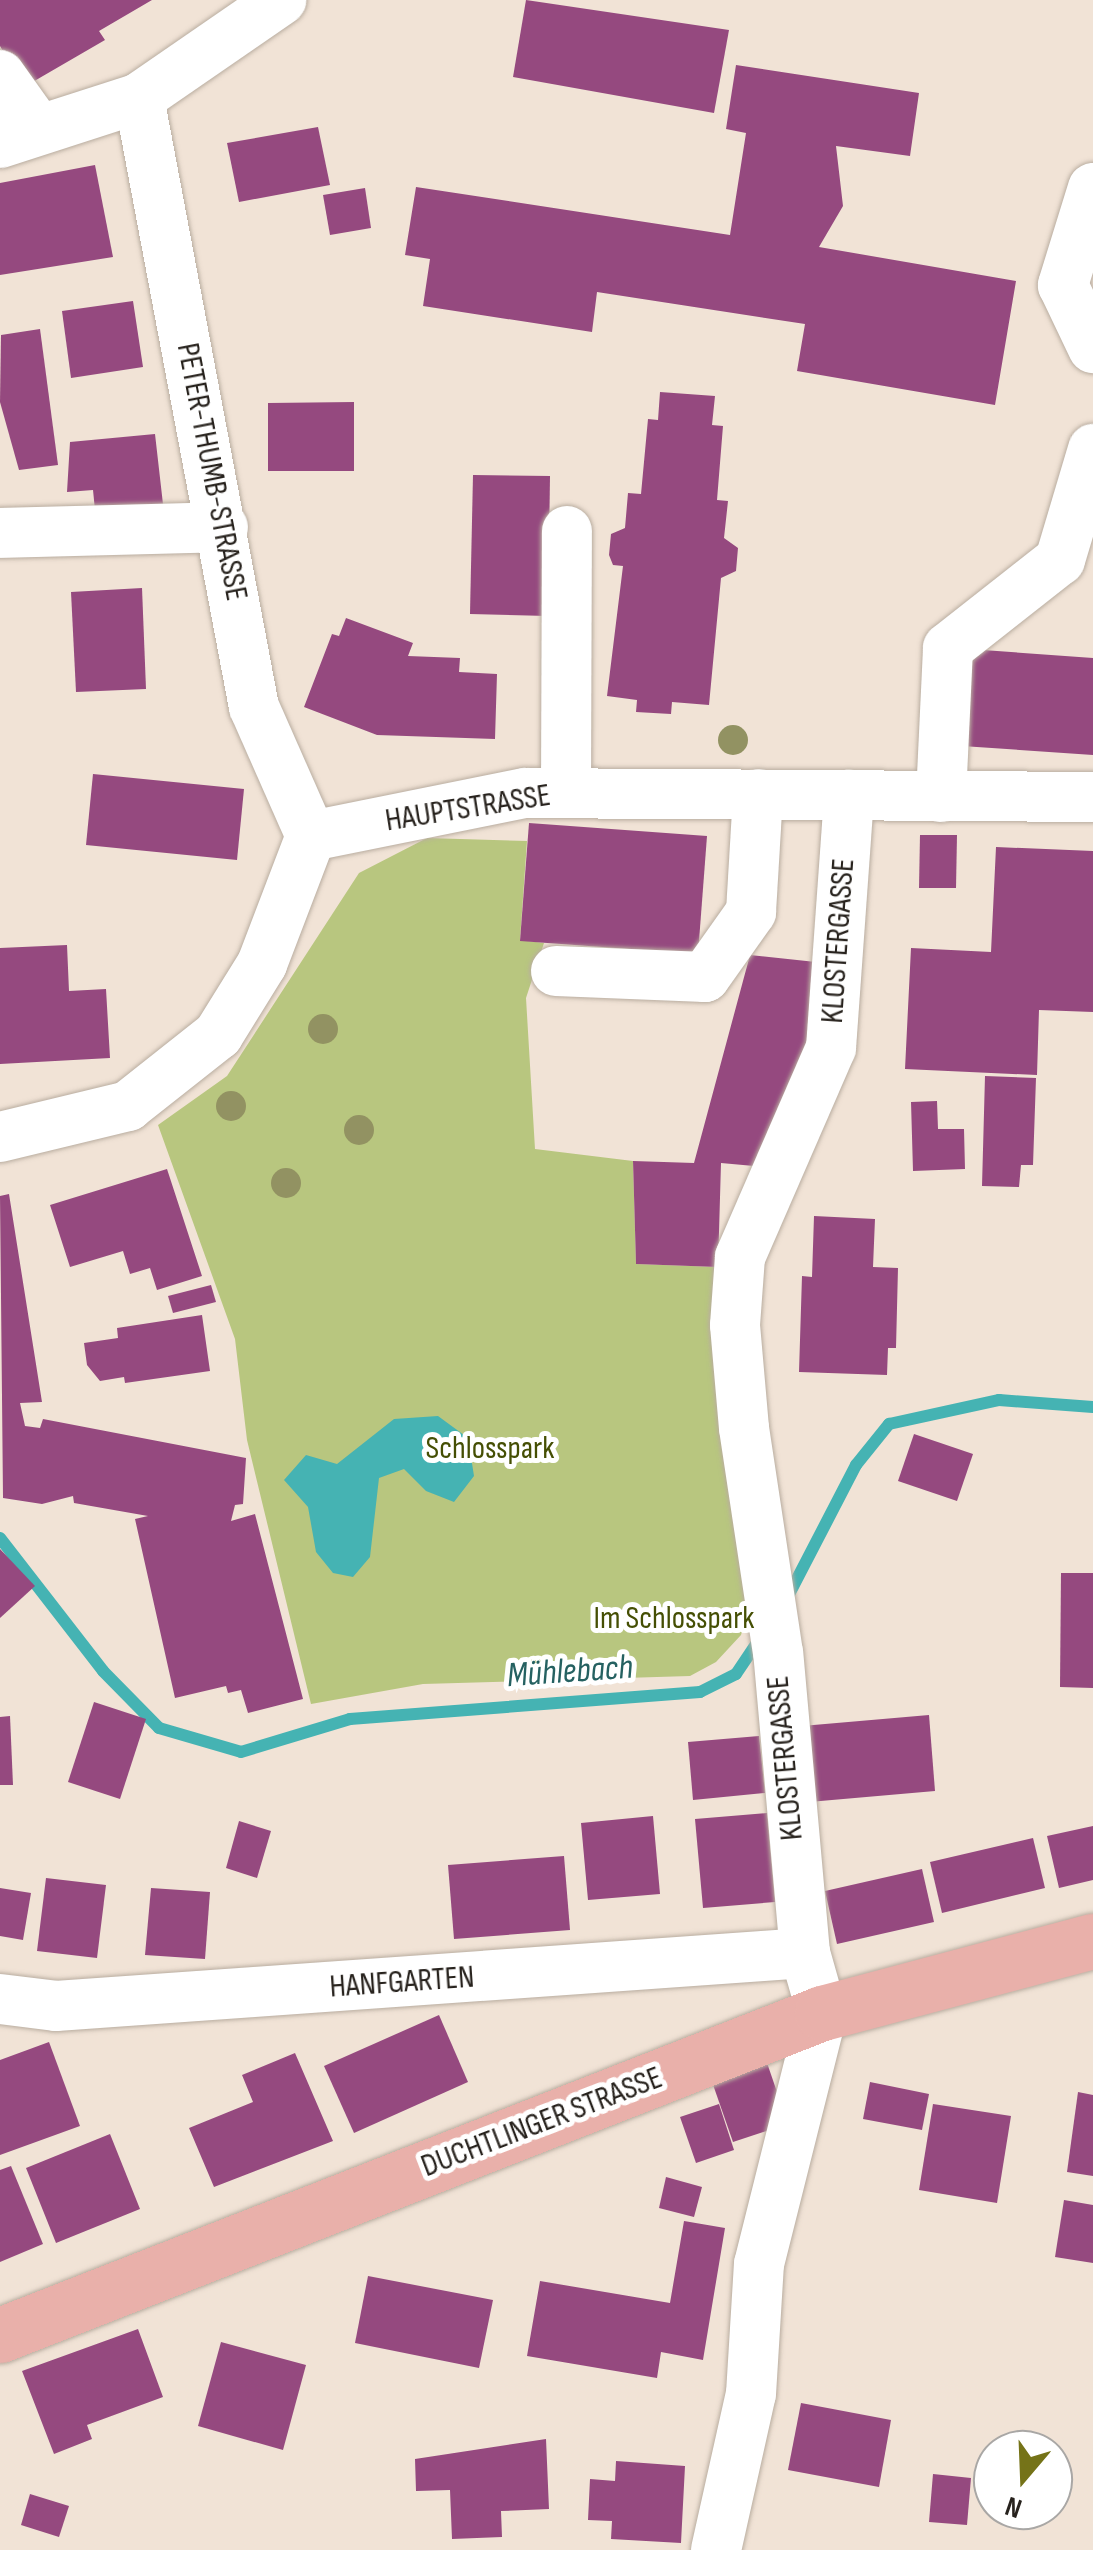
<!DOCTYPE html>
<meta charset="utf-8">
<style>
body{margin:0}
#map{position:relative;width:1093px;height:2550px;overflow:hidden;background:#f1e3d6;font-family:"Sofia Sans Condensed",sans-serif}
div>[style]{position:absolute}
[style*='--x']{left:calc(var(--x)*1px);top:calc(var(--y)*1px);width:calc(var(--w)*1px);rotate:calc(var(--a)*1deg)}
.green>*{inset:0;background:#b8c67f}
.water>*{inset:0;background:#45b3b3}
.stream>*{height:12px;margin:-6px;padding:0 6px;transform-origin:6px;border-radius:6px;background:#45b3b3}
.building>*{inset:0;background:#95497f}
.roads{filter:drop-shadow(0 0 2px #b9ada0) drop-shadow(0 0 2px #b9ada0)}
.minor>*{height:50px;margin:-25px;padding:0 25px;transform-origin:25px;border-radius:25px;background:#fff}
.major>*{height:55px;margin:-27.5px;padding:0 27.5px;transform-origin:27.5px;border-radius:27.5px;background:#e9b0aa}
.trees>*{width:30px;height:30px;margin:-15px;border-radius:50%;background:#929262}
span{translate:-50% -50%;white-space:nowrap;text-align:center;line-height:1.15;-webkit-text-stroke:10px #fff;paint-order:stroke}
.street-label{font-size:32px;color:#27221d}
.park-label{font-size:32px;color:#454f04}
.water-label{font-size:35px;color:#256161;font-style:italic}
.north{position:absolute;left:973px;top:2430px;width:100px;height:100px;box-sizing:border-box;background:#fff;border:2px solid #a9a7a5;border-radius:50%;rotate:199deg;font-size:28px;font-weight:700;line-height:40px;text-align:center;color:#27221d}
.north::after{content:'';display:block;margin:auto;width:35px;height:45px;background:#757318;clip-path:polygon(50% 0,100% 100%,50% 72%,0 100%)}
</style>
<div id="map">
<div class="green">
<i style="clip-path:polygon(427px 838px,527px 841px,520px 940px,544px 943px,526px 998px,535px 1149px,633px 1161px,636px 1264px,718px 1267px,750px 1605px,741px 1635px,716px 1662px,690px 1676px,423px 1684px,311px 1704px,247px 1440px,235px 1339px,158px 1125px,227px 1076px,359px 873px)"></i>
</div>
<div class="water">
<i style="clip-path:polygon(438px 1416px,468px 1438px,474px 1476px,454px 1502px,426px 1491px,404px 1469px,379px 1478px,370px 1557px,353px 1577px,333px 1573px,316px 1552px,308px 1507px,284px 1480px,306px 1455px,337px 1464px,394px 1419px)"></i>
</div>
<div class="stream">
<i style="--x:0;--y:1538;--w:168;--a:52.2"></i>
<i style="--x:103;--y:1671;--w:80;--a:45.5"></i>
<i style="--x:159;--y:1728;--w:85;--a:16.3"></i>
<i style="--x:241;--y:1752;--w:114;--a:-16.8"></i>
<i style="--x:350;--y:1719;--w:351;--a:-4.4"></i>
<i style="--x:700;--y:1692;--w:40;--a:-26.6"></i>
<i style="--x:736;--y:1674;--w:45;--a:-56"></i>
<i style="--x:784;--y:1604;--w:157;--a:-62.6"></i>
<i style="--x:856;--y:1465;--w:53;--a:-51.2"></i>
<i style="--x:889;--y:1424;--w:113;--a:-12.3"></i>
<i style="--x:999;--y:1400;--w:94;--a:4.3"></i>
</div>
<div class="building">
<i style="clip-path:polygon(0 0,152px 0,99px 31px,105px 40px,24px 87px,0 46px)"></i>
<i style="clip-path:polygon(526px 0,729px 30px,714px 113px,513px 77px)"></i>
<i style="clip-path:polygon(736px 65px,919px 93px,910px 156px,836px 146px,843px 206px,819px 247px,1016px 281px,995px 405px,797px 371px,805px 324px,597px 292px,592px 332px,423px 306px,430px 259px,405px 255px,416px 187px,730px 235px,746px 133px,726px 129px)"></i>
<i style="clip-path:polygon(318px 127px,330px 185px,239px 202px,227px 143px)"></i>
<i style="clip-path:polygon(95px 165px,113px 257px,0 275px,0 183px)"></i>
<i style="clip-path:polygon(365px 188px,371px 228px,330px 235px,323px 195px)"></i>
<i style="clip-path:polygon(133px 301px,143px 367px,71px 378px,62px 311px)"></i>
<i style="clip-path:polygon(40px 329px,58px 465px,19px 470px,0 402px,1px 335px)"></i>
<i style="clip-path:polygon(660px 392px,715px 396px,712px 425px,723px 426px,717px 500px,728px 501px,724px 538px,738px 548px,736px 571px,721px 578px,709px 705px,672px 702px,671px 714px,636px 712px,637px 700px,607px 696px,623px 566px,613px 565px,609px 555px,611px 534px,625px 528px,628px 493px,641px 494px,648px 419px,658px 420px)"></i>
<i style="clip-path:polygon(354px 402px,354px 471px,268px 471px,268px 403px)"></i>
<i style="clip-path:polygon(155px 434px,164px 513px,96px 520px,93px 490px,67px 492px,70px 442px)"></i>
<i style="clip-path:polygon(473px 475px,550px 476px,548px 616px,470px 614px)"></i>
<i style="clip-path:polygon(142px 588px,146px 689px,76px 692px,71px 592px)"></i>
<i style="clip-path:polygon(346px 618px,413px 643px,408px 656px,460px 658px,459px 672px,497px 674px,495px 739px,377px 735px,304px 707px,332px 634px,339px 636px)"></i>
<i style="clip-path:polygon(969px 649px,1093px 658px,1093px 755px,962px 746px)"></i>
<i style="clip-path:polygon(93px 774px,244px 789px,237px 860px,86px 845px)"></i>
<i style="clip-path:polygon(529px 823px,707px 836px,698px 954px,520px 941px)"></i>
<i style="clip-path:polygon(920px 835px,957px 835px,956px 888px,919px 888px)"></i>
<i style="clip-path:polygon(996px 847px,1093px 851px,1093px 1012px,1039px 1010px,1037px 1075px,905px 1069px,911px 948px,991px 952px)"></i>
<i style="clip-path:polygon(67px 945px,69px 991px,106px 989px,110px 1058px,0 1064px,0 948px)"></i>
<i style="clip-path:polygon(750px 955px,825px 963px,817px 1041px,754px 1166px,721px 1163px,718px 1267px,636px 1264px,633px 1161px,694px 1163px)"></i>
<i style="clip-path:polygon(985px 1076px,1036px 1078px,1033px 1165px,1021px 1165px,1019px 1187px,982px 1186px)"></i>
<i style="clip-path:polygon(937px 1101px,938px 1129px,964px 1129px,965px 1169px,913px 1171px,911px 1102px)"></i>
<i style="clip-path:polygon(167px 1169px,202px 1276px,157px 1290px,150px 1268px,130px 1274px,123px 1251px,70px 1267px,50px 1205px)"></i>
<i style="clip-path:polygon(9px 1194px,42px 1402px,20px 1403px,25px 1426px,40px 1428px,43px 1419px,246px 1458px,243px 1504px,235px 1505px,231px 1521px,255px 1514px,303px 1699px,248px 1713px,241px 1690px,228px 1693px,226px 1686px,175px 1698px,135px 1519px,148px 1516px,74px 1503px,73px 1496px,42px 1504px,3px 1498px,0 1196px)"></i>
<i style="clip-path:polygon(814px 1216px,875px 1219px,873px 1267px,898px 1268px,896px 1348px,888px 1348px,887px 1375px,799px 1372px,802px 1276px,812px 1277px)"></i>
<i style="clip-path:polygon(211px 1285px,216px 1302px,173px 1313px,168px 1296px)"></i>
<i style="clip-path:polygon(202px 1315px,210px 1371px,125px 1383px,124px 1377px,100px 1381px,87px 1365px,84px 1343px,118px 1338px,117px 1328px)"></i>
<i style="clip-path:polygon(914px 1434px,973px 1454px,957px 1501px,898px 1481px)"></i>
<i style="clip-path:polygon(0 1549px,35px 1586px,0 1618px)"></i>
<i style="clip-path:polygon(1061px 1573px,1093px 1573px,1093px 1688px,1060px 1687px)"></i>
<i style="clip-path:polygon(94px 1702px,146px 1719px,120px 1799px,68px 1782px)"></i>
<i style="clip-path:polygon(929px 1715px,935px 1791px,809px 1802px,802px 1726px)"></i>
<i style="clip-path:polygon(10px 1716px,13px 1785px,0 1785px,0 1717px)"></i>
<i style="clip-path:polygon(759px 1736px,765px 1793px,693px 1800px,688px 1742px)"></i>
<i style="clip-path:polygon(767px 1813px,775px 1902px,703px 1908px,695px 1819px)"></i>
<i style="clip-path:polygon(653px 1816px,660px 1894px,588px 1900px,581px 1823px)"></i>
<i style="clip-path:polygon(239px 1821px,271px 1831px,257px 1878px,226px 1868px)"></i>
<i style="clip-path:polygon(1093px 1826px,1093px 1880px,1059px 1888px,1047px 1836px)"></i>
<i style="clip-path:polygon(1033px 1838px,1045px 1888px,942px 1913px,930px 1862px)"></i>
<i style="clip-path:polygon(564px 1856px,570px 1930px,454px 1939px,448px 1865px)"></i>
<i style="clip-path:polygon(922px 1869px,934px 1922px,837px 1944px,825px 1891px)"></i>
<i style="clip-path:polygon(46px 1878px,106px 1885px,97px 1958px,37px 1951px)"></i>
<i style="clip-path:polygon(0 1888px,31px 1893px,23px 1940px,0 1936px)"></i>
<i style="clip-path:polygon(151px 1888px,210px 1892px,205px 1959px,145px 1955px)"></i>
<i style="clip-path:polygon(439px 2015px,468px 2082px,354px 2133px,324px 2066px)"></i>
<i style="clip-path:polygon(49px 2042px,80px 2126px,0 2155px,0 2060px)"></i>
<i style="clip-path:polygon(295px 2053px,333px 2141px,214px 2187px,189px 2128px,253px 2102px,242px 2075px)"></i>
<i style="clip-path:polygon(765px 2057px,788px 2124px,733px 2142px,710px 2076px)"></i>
<i style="clip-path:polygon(870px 2082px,929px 2094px,922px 2130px,863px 2119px)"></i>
<i style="clip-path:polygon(1078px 2092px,1093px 2095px,1093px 2176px,1067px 2172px)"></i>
<i style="clip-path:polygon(719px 2104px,734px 2150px,696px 2163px,680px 2117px)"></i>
<i style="clip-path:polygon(933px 2104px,1011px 2116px,997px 2203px,919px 2190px)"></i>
<i style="clip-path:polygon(110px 2134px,140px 2209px,56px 2243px,26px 2168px)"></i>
<i style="clip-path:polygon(11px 2166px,43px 2244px,0 2262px,0 2170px)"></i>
<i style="clip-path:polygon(666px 2177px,702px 2187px,694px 2217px,659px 2208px)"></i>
<i style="clip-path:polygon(1064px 2200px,1093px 2205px,1093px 2263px,1055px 2257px)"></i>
<i style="clip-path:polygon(684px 2221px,725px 2228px,703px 2360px,661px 2352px,657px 2378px,527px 2356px,540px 2281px,670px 2303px)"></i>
<i style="clip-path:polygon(368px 2276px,493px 2300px,479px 2368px,355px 2343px)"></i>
<i style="clip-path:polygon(138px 2329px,163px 2397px,87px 2425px,92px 2439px,54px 2454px,22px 2371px)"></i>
<i style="clip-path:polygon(221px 2342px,306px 2365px,283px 2450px,198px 2426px)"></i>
<i style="clip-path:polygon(801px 2403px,891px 2420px,879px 2487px,788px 2470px)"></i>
<i style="clip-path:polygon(546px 2439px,549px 2509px,501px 2511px,502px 2537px,452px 2539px,450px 2490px,416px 2491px,415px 2459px)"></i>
<i style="clip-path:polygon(616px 2461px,685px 2466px,681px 2543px,611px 2539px,612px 2521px,588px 2520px,590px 2479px,615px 2481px)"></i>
<i style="clip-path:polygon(933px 2474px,971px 2478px,967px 2525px,929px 2522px)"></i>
<i style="clip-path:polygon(30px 2494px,69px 2506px,59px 2537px,21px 2525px)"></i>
</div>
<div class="roads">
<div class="minor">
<i style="--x:0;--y:75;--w:64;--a:54.6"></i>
<i style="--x:139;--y:98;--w:620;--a:79.31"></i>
<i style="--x:254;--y:707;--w:141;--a:66.2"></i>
<i style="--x:0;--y:143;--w:146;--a:-17.9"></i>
<i style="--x:139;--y:98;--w:173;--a:-34.6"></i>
<i style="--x:1093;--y:188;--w:102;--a:107.2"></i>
<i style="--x:1063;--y:285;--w:70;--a:64.5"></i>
<i style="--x:0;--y:533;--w:223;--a:-1.5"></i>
<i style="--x:566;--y:793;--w:262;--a:-89.8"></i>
<i style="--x:941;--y:797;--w:149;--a:-87.3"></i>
<i style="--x:948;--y:648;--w:142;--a:-38.2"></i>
<i style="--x:1060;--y:560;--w:116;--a:-73.4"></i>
<i style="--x:311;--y:836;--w:218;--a:-11.4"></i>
<i style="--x:525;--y:793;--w:568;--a:0.4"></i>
<i style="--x:556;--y:971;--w:149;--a:2.3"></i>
<i style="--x:705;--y:977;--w:80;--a:-54.7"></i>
<i style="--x:751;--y:912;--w:118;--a:-86.6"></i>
<i style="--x:0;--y:1137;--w:132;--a:-13.6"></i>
<i style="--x:128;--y:1106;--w:115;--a:-38.3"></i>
<i style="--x:218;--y:1035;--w:84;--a:-58.2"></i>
<i style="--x:262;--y:964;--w:137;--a:-69.1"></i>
<i style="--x:0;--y:1999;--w:56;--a:7.1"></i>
<i style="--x:56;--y:2006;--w:751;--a:-4.05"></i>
<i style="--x:716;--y:2550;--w:160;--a:-77.4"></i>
<i style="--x:751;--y:2394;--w:130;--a:-86.5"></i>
<i style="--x:759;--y:2264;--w:259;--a:-75.9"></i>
<i style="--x:822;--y:2013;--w:62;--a:-105.8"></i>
<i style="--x:805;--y:1953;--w:301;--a:-95.1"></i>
<i style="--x:778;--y:1653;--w:228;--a:-98.6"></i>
<i style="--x:744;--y:1428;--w:103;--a:-95"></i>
<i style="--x:735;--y:1325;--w:68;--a:-85.8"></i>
<i style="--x:740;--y:1257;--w:228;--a:-66.5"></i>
<i style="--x:831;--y:1048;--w:254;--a:-85.9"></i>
</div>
<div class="major">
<i style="--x:0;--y:2335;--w:883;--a:-21.39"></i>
<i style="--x:822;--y:2013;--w:280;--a:-14.9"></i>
</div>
</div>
<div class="trees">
<i style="left:733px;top:740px"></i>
<i style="left:323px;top:1029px"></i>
<i style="left:231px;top:1106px"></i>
<i style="left:359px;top:1130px"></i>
<i style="left:286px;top:1183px"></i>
</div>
<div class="street-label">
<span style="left:211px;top:472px;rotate:79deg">PETER-THUMB-STRASSE</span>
<span style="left:468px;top:809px;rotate:-9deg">HAUPTSTRASSE</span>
<span style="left:839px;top:941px;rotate:-86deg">KLOSTERGASSE</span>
<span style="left:786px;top:1758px;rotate:-95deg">KLOSTERGASSE</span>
<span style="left:402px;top:1983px;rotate:-4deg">HANFGARTEN</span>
<span style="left:542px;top:2123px;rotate:-21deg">DUCHTLINGER STRASSE</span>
</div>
<div class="park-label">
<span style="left:490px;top:1449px">Schlosspark</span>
<span style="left:674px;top:1619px">Im Schlosspark</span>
</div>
<div class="water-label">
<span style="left:570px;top:1672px;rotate:-4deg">Mühlebach</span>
</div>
<div class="north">N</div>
</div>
